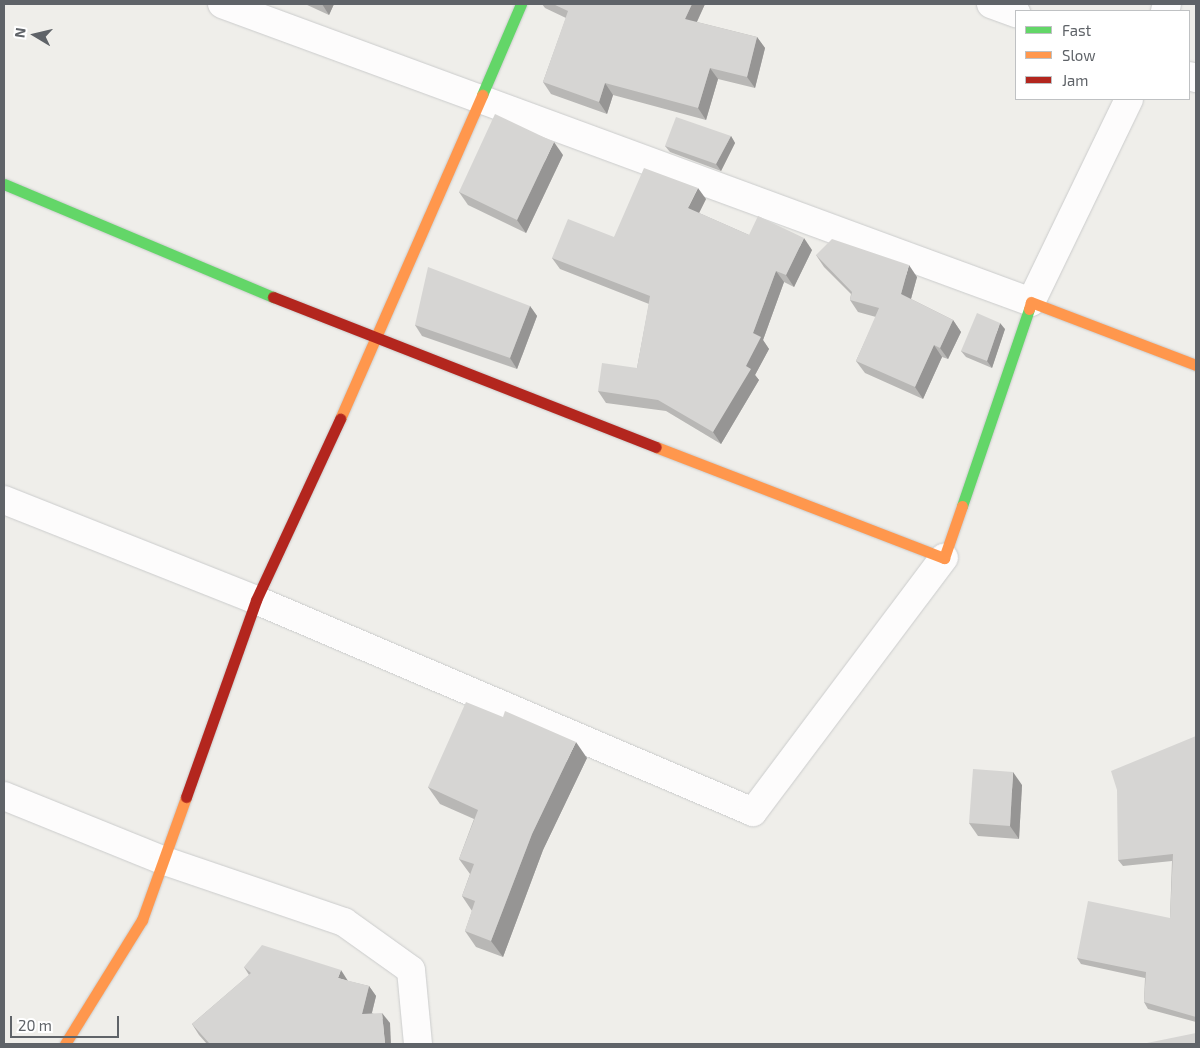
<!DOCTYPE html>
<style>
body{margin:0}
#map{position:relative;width:1200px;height:1048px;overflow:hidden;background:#efeeea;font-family:"Exo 2",sans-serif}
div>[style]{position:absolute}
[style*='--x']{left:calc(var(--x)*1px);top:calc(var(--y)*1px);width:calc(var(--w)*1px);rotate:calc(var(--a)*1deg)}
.roads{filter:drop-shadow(0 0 1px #cbcccc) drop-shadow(0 0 1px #cbcccc)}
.street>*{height:28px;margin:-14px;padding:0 14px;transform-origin:14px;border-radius:14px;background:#fdfcfc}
.fast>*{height:11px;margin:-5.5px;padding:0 5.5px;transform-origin:5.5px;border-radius:5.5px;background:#63d668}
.slow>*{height:11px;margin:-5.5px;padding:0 5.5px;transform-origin:5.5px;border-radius:5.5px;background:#ff974d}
.jam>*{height:11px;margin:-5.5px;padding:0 5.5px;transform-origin:5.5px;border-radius:5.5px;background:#b3261e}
.wall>*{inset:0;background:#b8b7b5}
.shaded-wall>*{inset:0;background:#969594}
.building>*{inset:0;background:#d6d5d3}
span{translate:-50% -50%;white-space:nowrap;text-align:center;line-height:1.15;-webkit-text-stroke:5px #fff;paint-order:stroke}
.frame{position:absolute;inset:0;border:5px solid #5f6368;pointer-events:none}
.legend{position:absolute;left:1015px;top:10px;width:175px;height:90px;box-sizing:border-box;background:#fff;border:1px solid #bfc1c3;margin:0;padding:6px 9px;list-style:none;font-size:15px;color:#5f6368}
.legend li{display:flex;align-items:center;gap:10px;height:25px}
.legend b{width:25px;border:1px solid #bfc1c3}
.north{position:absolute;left:10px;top:10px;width:50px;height:50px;-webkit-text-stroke:4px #fff;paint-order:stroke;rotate:279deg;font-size:14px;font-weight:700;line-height:20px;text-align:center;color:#5f6368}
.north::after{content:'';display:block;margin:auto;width:18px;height:22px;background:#5f6368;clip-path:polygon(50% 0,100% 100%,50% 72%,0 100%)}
.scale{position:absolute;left:10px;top:1016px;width:109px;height:22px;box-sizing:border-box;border:2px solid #5f6368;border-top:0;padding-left:6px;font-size:15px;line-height:18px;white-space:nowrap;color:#5f6368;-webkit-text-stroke:4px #fff;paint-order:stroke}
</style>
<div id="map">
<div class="roads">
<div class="street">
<i style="--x:222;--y:4;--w:862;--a:20.22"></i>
<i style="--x:1031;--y:302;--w:225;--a:-64.2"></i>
<i style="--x:991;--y:4;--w:27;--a:20"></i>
<i style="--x:1165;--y:11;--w:7;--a:-74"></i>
<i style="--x:1189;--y:76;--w:7;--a:16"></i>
<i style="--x:4;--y:500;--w:271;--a:21.6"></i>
<i style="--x:256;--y:600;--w:540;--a:23.1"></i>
<i style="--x:753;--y:812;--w:318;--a:-53.1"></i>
<i style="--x:4;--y:796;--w:174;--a:22"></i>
<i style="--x:165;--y:861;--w:189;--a:18.8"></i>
<i style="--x:344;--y:922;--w:82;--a:35.6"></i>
<i style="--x:411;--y:970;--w:74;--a:84.6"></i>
</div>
<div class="fast">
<i style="--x:482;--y:95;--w:99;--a:-66.8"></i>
<i style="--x:4;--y:184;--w:292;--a:22.8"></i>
<i style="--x:962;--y:506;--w:208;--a:-71.2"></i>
</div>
<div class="slow">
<i style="--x:1029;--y:309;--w:7;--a:-74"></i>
<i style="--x:1031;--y:302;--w:177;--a:20.9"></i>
<i style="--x:340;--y:419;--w:354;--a:-66.3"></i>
<i style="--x:656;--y:447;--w:309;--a:21.1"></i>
<i style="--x:944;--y:558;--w:55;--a:-70.9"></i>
<i style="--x:65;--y:1044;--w:146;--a:-58.2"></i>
<i style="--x:142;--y:920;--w:131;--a:-70.3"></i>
</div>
<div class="jam">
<i style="--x:273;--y:297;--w:411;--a:21.4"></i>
<i style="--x:186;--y:797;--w:209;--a:-70.4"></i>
<i style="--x:256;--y:600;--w:200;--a:-65.1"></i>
</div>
</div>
<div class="wall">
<i style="clip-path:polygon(305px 4px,334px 4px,329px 15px)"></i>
<i style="clip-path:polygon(542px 4px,705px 4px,697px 22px,757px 37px,765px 48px,755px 88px,718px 79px,706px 120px,613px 95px,607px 114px,551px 94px,543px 82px,566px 18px,545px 8px)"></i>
<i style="clip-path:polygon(731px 136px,735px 143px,721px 171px,670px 152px,665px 146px)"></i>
<i style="clip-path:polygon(563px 155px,526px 233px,468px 205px,459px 192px)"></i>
<i style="clip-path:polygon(706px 199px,699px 213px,749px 235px,812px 250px,794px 287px,784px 282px,763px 340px,769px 349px,755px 375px,759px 380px,721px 444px,666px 411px,606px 403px,598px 391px,637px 368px,649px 304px,560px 269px,552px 258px,614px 237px)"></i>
<i style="clip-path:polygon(816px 255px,917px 277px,911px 299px,953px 320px,961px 332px,948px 359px,942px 357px,923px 399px,865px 373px,856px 361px,876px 317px,858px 312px,850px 300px,851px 294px,824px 267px)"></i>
<i style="clip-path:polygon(530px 306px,537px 316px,517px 369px,422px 336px,415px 325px)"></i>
<i style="clip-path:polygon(1005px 329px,992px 368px,966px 357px,961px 351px)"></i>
<i style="clip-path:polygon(1196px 736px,1196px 1022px,1148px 1009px,1144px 1002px,1145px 978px,1081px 964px,1077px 958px,1170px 918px,1172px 861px,1123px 866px,1118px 860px)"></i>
<i style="clip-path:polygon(587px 758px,543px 850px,503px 957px,476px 947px,465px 931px,472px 911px,462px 896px,470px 874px,459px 859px,474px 819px,440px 804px,428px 787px)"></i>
<i style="clip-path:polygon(1022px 785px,1019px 839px,978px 836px,969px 823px)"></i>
<i style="clip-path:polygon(244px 967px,348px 981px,369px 986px,376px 996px,372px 1013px,390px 1023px,207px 1044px,199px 1035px,192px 1024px,249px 975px)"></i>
</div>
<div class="shaded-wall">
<i style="clip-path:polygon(322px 4px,334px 4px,329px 15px)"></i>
<i style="clip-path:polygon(692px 4px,705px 4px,693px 30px,685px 19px)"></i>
<i style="clip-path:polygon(757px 37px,765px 48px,755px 88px,747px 77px)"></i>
<i style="clip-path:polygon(710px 68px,718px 79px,706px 120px,698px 108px)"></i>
<i style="clip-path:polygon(605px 83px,613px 95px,607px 114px,599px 102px)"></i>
<i style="clip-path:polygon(731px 136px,735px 143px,721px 171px,716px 164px)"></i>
<i style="clip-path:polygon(554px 142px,563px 155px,526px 233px,517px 220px)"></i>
<i style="clip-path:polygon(698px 188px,706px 199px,696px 219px,688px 208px)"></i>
<i style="clip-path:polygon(804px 238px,812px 250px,794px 287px,786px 275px)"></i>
<i style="clip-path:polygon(909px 265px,917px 277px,909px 306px,901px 294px)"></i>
<i style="clip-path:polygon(776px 271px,784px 282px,763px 340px,769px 349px,755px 375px,759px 380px,721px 444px,713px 432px,746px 366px,753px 333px)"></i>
<i style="clip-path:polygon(530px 306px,537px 316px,517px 369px,510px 358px)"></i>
<i style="clip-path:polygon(953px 320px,961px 332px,948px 359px,940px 348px)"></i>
<i style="clip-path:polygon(1000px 323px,1005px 329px,992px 368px,987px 361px)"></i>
<i style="clip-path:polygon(934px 345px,942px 357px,923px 399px,915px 387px)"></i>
<i style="clip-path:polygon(576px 742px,587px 758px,543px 850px,503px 957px,491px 941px,532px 834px)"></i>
<i style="clip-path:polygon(1013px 772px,1022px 785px,1019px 839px,1010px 826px)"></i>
<i style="clip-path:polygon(341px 970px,348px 981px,338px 978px)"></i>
<i style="clip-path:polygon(369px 986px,376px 996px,369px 1024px,362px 1014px)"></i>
<i style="clip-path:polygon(382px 1013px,390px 1023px,391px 1044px,385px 1044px)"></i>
</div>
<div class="building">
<i style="clip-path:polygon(553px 4px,692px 4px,685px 19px,757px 37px,747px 77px,710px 68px,698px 108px,605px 83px,599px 102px,543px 82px,568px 11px)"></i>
<i style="clip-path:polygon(495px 114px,554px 142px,517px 220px,459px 192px)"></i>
<i style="clip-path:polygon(676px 117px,731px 136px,716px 164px,665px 146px)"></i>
<i style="clip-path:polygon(644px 168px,698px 188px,688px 208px,749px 235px,758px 216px,804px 238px,786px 275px,776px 271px,753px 333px,761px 337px,746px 366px,751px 369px,713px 432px,658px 400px,598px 391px,602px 363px,637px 368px,650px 296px,552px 258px,568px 219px,614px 237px)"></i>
<i style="clip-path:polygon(832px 239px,909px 265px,901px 294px,953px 320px,940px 348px,934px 345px,915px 387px,856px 361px,879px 308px,850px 300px,852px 292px,816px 255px)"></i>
<i style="clip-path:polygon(428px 267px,530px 306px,510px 358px,415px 325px)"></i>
<i style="clip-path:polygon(977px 313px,1000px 323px,987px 361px,961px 351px)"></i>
<i style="clip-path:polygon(466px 702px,503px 717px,505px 711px,576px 742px,532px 834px,491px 941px,465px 931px,475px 901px,462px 896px,474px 864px,459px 859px,478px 810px,428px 787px)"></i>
<i style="clip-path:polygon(1196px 736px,1196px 1017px,1144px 1002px,1146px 972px,1077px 958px,1088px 901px,1170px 918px,1173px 854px,1118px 860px,1117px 790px,1111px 771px)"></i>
<i style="clip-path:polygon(973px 769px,1013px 772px,1010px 826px,969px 823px)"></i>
<i style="clip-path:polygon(262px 945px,341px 970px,338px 978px,369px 986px,362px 1014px,382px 1013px,385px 1044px,206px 1044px,209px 1043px,192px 1024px,251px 973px,244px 967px)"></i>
<i style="clip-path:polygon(1196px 1033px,1196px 1044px,1142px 1044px)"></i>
</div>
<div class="frame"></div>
<ul class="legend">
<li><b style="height:6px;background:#63d668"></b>Fast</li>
<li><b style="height:6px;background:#ff974d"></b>Slow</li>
<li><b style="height:6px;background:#b3261e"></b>Jam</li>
</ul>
<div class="north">N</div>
<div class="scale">20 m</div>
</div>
